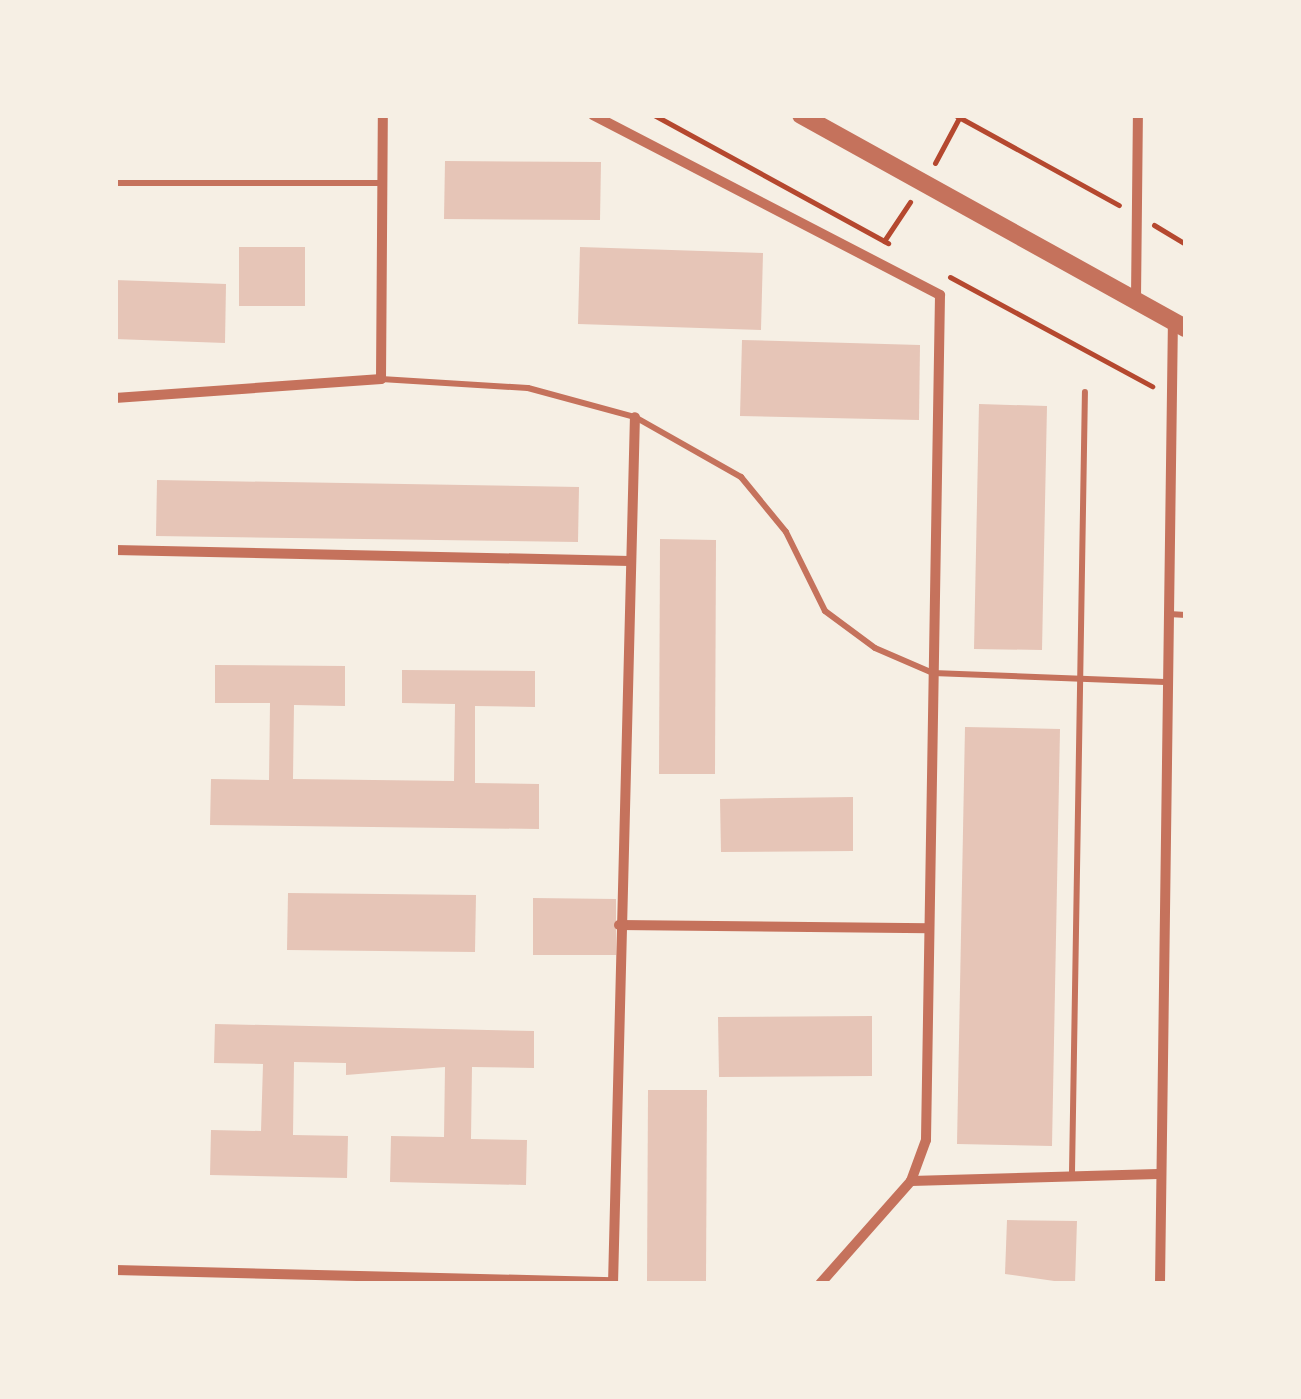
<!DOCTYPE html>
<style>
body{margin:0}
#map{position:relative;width:1301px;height:1399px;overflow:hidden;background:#f6efe4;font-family:"Archivo Narrow",sans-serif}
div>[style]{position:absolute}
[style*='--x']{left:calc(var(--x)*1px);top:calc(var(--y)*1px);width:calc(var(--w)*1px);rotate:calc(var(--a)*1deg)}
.building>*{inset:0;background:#e6c5b7}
.path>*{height:5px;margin:-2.5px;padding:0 2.5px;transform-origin:2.5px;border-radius:2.5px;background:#b5482f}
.service>*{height:6px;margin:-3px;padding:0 3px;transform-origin:3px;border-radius:3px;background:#c5725c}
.minor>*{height:10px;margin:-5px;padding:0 5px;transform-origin:5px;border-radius:5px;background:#c5725c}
.tertiary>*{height:18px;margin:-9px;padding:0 9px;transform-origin:9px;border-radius:9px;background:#c5725c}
span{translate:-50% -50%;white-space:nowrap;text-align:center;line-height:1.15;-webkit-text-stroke:9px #f6efe4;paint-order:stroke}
.frame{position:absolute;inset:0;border:118px solid #f6efe4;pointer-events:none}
</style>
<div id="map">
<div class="building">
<i style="clip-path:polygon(445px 161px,601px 162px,600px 220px,444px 219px)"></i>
<i style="clip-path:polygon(239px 247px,305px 247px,305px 306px,239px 306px)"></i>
<i style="clip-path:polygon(580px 247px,763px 253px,761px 330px,578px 324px)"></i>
<i style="clip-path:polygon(115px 280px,226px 284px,225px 343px,115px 339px)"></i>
<i style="clip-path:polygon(742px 340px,920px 345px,919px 420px,740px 416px)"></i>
<i style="clip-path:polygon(979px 404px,1047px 406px,1042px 650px,974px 649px)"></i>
<i style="clip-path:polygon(157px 480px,579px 487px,578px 542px,156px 536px)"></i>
<i style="clip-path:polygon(660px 539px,716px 540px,715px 774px,659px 774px)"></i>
<i style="clip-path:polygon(215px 665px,345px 666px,345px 706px,294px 705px,293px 779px,454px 781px,455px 704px,402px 703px,402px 670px,535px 671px,535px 707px,475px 706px,475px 783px,539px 784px,539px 829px,210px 825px,211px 779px,269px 780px,270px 703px,215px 703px)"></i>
<i style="clip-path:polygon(965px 727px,1060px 729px,1052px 1146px,957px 1144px)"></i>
<i style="clip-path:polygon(853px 797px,853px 851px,721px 852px,720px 799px)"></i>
<i style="clip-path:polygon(288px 893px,476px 895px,475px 952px,287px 950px)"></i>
<i style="clip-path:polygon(533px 898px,616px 899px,616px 955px,533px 955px)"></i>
<i style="clip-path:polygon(872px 1016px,872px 1076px,719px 1077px,718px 1017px)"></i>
<i style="clip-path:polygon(215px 1024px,534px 1031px,534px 1068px,472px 1067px,471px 1139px,527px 1140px,526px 1185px,390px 1182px,391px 1136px,444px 1137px,445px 1067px,346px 1075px,346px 1063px,294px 1062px,293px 1135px,348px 1136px,347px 1178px,210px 1175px,211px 1130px,261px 1131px,263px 1064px,214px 1063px)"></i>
<i style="clip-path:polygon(648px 1090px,707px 1090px,706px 1284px,647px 1284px)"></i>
<i style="clip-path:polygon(1007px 1220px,1077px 1221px,1075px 1284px,1005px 1274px)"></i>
</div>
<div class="path">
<i style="--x:654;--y:115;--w:267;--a:28.7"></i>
<i style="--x:955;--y:115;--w:187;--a:28.8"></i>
<i style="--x:935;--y:163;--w:51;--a:-61.9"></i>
<i style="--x:1154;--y:225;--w:37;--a:31"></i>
<i style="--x:884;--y:241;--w:47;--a:-56.3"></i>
<i style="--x:950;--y:277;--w:230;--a:28.4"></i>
</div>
<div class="service">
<i style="--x:115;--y:183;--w:268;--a:0"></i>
<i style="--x:381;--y:379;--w:147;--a:3.5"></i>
<i style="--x:528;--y:388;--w:111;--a:15.2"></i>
<i style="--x:635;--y:417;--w:122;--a:29.5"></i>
<i style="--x:741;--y:477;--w:71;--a:50.7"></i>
<i style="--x:786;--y:532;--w:88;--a:63.7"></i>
<i style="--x:825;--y:611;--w:62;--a:36.5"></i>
<i style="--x:875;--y:648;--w:63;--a:23.3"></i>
<i style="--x:933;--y:673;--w:232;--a:2.2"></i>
<i style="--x:1169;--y:614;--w:17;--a:3"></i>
<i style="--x:1072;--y:1172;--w:780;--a:-89.05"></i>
</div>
<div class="minor">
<i style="--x:593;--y:115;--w:391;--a:27.4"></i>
<i style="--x:940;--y:295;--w:845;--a:90.95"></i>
<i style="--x:926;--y:1140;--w:44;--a:110.1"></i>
<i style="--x:911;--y:1181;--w:137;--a:131.5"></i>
<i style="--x:1136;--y:298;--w:183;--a:-89.4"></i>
<i style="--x:115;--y:398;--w:267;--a:-4.1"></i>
<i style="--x:381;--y:379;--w:264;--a:-89.6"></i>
<i style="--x:115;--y:550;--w:515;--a:1.22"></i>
<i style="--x:619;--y:925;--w:310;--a:0.6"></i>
<i style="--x:911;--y:1181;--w:247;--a:-1.6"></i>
<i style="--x:115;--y:1270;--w:498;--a:1.4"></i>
<i style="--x:613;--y:1284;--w:867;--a:-88.55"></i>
<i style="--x:1160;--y:1284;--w:963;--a:-89.23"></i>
</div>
<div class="tertiary">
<i style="--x:801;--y:115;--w:440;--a:29"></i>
</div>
<div class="frame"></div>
</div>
